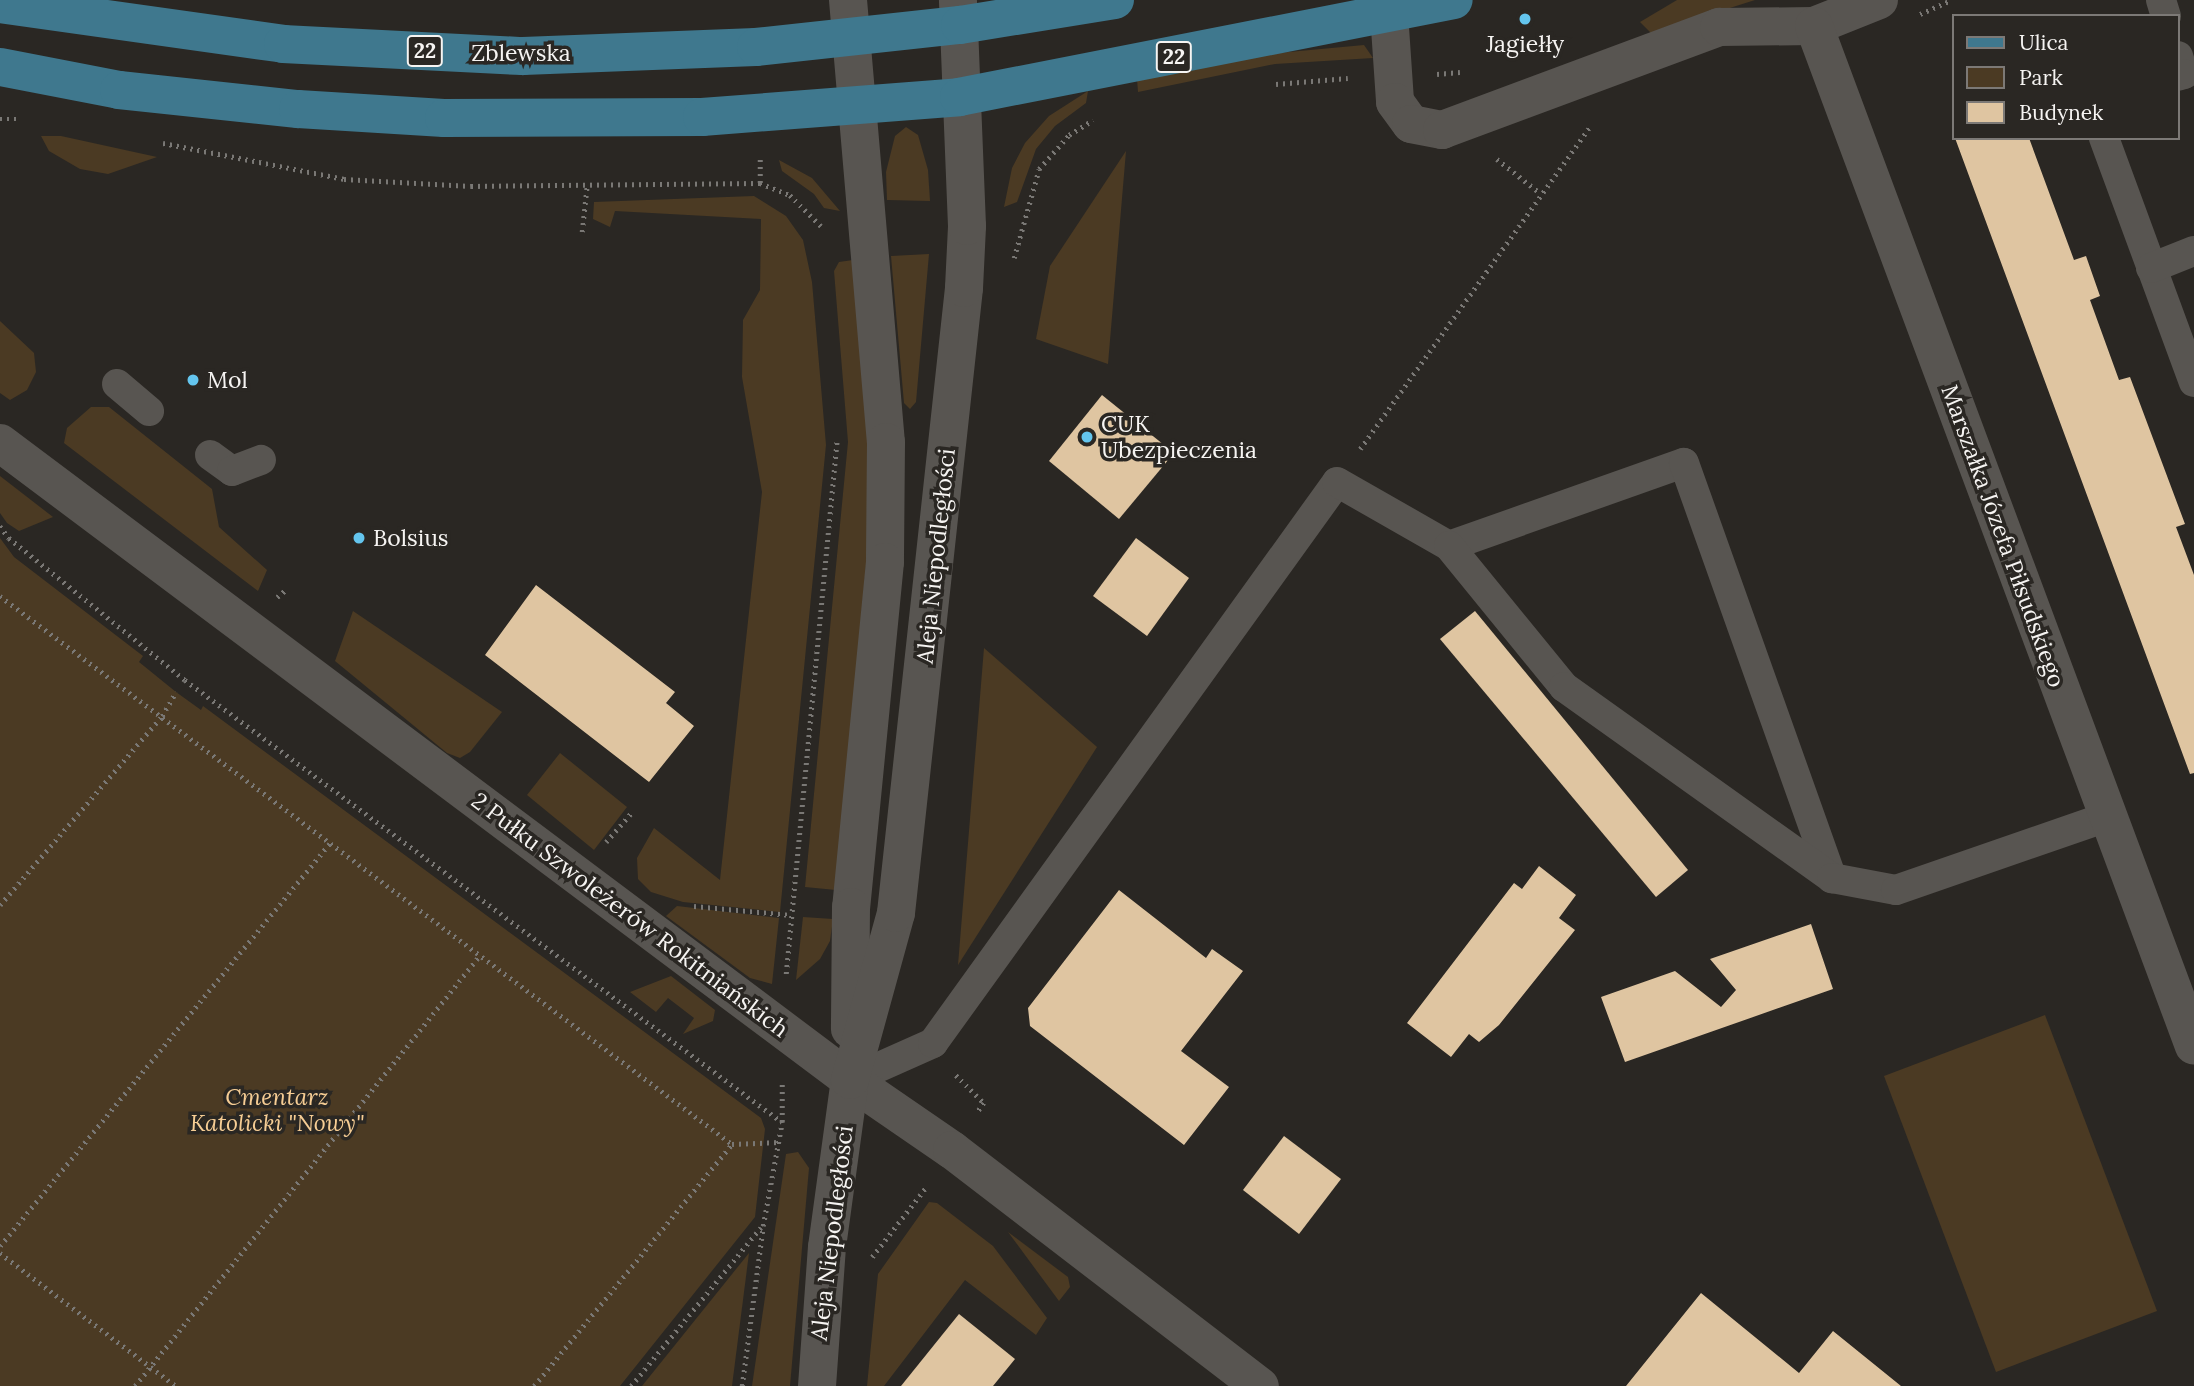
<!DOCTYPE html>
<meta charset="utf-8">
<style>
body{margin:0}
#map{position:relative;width:2194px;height:1386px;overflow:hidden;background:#2a2723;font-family:Lora,serif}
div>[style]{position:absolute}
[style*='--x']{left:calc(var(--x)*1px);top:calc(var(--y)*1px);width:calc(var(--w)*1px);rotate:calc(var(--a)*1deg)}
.green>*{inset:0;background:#4b3a23}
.building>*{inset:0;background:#dfc5a1}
.path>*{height:4.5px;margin-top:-2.25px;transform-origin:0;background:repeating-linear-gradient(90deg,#7a7875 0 2px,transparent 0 7px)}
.lane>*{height:30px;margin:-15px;padding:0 15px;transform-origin:15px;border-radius:15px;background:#585551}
.street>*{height:38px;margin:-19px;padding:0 19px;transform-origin:19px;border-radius:19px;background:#585551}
.secondary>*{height:38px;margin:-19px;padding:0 19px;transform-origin:19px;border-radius:19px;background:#585551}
.primary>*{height:38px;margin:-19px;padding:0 19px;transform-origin:19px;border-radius:19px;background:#3f788e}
.dots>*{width:19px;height:19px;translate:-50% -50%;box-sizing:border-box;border:4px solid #2a2723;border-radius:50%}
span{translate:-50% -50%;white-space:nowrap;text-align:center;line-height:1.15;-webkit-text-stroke:7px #2a2723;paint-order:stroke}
.shield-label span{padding:2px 5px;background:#2a2723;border:2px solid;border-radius:5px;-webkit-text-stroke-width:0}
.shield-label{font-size:21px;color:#f6f4f2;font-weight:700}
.poi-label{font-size:23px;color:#f6f4f2}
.left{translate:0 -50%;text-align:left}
.street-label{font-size:23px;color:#f6f4f2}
.park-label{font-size:23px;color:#f6cd94;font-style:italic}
.legend{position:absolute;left:1952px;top:14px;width:228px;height:126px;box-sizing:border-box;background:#2a2723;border:2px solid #7c7976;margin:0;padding:9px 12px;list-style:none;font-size:21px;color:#f6f4f2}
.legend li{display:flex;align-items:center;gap:14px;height:35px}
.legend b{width:35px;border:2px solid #7c7976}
</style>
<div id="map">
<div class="green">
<i style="clip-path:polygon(1677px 0,1755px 0,1651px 33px,1640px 22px)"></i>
<i style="clip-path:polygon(1364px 45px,1373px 58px,1275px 64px,1138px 92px,1137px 79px,1266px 54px)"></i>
<i style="clip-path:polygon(1088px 91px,1086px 103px,1055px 126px,1036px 149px,1017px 202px,1004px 207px,1012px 168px,1025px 143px,1049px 116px)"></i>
<i style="clip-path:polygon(906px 127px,918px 135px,928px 170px,930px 201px,887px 200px,886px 172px,895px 136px)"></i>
<i style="clip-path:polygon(41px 136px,61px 136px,157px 157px,108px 174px,80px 169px,49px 151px)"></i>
<i style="clip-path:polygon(1126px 151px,1108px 364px,1036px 339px,1050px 266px)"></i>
<i style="clip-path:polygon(779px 160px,812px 178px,840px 211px,824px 208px,814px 194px,782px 171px)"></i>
<i style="clip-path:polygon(754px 196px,786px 216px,803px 240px,812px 282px,826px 445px,780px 912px,683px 902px,651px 892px,638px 879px,637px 858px,654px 828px,720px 880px,762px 492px,742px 377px,743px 320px,760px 290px,761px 219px,615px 211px,610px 227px,593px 219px,594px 202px)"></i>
<i style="clip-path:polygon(929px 254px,916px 402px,910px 409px,904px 403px,891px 256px)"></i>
<i style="clip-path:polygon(853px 260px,868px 434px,870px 522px,836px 890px,805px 887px,848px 442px,834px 271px,839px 262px)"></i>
<i style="clip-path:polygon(0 321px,34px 353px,36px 372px,27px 390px,10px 400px,0 393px)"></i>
<i style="clip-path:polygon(91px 407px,109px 407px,212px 489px,219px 527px,267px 570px,258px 591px,64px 443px,67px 428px)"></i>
<i style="clip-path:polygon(0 476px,53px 517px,19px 531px,7px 523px,0 513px)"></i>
<i style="clip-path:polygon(0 538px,14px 557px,143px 656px,139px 662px,176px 692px,201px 710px,203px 706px,761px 1118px,765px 1129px,755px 1217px,620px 1386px,0 1386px)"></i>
<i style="clip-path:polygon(353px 611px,502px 712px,470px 752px,460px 758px,447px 753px,335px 661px)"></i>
<i style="clip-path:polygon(984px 648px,1097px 747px,958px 965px)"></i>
<i style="clip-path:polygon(560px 753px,627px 807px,594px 850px,527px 795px)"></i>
<i style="clip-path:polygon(677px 906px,779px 918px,772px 984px,750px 978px,666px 916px)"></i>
<i style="clip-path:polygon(803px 917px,833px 919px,830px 941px,820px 959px,796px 980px)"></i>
<i style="clip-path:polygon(671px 976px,715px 1010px,713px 1021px,683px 1034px,694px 1018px,668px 998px,656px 1012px,630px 992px)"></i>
<i style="clip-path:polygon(2045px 1015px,2157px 1311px,1996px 1372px,1884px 1076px)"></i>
<i style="clip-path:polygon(798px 1152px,809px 1168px,790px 1386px,752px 1386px,786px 1154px)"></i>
<i style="clip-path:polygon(929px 1202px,937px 1203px,993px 1246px,1047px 1318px,1036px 1335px,965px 1280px,884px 1386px,867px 1386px,878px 1274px)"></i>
<i style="clip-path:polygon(1008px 1232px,1068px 1277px,1070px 1287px,1059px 1301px)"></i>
<i style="clip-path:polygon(749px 1253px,732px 1386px,642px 1386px)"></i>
</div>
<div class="building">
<i style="clip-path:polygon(1955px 138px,2029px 138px,2074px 260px,2086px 256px,2100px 296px,2090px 300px,2119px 380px,2130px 377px,2185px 524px,2176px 527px,2194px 575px,2194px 773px,2190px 774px)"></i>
<i style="clip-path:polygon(1102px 395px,1174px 453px,1119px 519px,1049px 461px)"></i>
<i style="clip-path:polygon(1136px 538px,1189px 578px,1147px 636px,1093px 596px)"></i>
<i style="clip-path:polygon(536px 585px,675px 692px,666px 703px,694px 726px,649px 782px,485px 655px)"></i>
<i style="clip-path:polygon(1475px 611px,1688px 870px,1656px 897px,1440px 639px)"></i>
<i style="clip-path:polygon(1539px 866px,1576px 895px,1559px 918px,1575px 930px,1499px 1025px,1479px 1042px,1469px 1034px,1451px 1057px,1407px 1023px,1514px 883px,1522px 889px)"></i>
<i style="clip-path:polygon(1119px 890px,1206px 958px,1212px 949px,1243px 971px,1181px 1051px,1229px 1087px,1184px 1145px,1030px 1026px,1028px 1008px)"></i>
<i style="clip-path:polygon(1811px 924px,1833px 989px,1625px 1062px,1601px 997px,1675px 971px,1721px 1007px,1736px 990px,1710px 959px)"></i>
<i style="clip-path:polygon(1284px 1136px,1341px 1179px,1299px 1234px,1243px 1190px)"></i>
<i style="clip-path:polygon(1701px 1293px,1799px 1373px,1833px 1331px,1901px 1386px,1626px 1386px)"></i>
<i style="clip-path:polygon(959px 1314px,1015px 1359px,993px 1386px,901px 1386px)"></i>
</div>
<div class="path">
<i style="--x:1920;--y:14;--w:34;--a:-24"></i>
<i style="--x:1437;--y:74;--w:23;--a:-5"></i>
<i style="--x:1276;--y:84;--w:72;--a:-4.8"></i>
<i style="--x:0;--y:119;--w:17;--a:0"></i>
<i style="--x:163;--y:143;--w:185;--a:11.2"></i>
<i style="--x:344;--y:179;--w:127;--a:3.2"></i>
<i style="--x:471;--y:186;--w:289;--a:-0.6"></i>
<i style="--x:760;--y:183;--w:32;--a:22"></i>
<i style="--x:790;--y:195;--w:44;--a:45"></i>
<i style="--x:1497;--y:159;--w:55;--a:38.3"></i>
<i style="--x:760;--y:183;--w:27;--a:-90"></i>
<i style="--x:582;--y:232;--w:47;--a:-83.9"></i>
<i style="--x:1014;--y:258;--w:92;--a:-74.3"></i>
<i style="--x:1039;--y:169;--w:45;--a:-48.6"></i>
<i style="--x:1069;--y:135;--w:28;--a:-32"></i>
<i style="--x:1360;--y:449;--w:398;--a:-54.5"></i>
<i style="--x:0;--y:526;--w:15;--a:53"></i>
<i style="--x:9;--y:538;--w:226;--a:38.9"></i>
<i style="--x:185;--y:680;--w:743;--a:36.52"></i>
<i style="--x:0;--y:596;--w:914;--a:36.82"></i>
<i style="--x:277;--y:597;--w:13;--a:-39"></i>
<i style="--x:606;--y:842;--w:38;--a:-49"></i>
<i style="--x:0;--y:905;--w:249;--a:-49.4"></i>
<i style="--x:162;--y:716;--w:28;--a:-60"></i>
<i style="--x:694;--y:906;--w:97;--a:5.3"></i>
<i style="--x:786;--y:974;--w:537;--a:-84.55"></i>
<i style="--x:956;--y:1075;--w:40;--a:45"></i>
<i style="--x:984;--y:1103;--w:12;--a:125"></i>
<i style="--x:0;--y:1246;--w:521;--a:-50.69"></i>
<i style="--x:0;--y:1253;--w:221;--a:37.1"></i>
<i style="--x:872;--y:1257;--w:90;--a:-52.2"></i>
<i style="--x:135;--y:1386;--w:552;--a:-51.32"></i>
<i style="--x:534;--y:1386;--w:313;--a:-50.7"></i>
<i style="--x:732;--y:1144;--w:47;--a:-2.4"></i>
<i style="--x:631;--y:1386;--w:205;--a:-50.7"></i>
<i style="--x:742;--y:1386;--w:161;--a:-82.5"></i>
<i style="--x:763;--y:1226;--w:106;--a:-79.6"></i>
<i style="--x:782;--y:1122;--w:38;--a:-90"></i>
</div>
<div class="lane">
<i style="--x:2161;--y:0;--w:17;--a:73"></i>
<i style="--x:2178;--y:56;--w:19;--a:72"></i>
<i style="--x:2184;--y:74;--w:6;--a:162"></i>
<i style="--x:2104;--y:138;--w:260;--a:69.8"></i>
<i style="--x:2151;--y:268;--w:46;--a:-21.6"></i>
<i style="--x:117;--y:384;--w:42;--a:40.2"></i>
<i style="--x:210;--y:455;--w:27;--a:36"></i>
<i style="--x:232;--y:471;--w:31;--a:-21"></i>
<i style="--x:1449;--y:546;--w:249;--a:-19.5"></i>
<i style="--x:1684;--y:463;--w:441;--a:70.4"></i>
<i style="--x:850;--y:1080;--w:91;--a:-24"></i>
<i style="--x:933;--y:1043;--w:691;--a:-54.24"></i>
<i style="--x:1337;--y:482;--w:129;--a:29.7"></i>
<i style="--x:1449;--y:546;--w:182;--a:50.8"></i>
<i style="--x:1564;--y:687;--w:329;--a:35.5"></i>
<i style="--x:1832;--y:878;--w:65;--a:10.6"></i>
<i style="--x:1896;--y:890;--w:223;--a:-19.1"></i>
</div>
<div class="street">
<i style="--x:1389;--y:13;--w:89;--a:86.1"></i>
<i style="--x:1395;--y:102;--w:27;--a:54"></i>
<i style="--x:1411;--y:124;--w:32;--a:11"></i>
<i style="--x:1442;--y:130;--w:296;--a:-20.4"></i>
<i style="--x:1719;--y:27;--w:95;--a:-0.6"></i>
<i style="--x:1814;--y:26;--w:70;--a:-21.8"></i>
<i style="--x:1814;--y:26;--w:1088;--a:69.57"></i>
<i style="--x:0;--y:443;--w:1062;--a:36.85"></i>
<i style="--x:850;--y:1080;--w:124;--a:34.5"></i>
<i style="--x:952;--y:1150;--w:388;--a:37.5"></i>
</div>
<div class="secondary">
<i style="--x:848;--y:0;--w:444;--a:85.1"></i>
<i style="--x:886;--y:442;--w:120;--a:90.5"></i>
<i style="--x:885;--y:562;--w:347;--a:95.6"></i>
<i style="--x:851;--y:907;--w:122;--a:90.5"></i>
<i style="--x:817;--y:1386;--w:139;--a:-85.9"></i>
<i style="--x:827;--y:1247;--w:169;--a:-82.2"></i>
<i style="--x:850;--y:1080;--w:173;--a:-74.6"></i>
<i style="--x:896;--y:913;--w:629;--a:-83.79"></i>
<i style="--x:964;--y:288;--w:62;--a:-87.2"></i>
<i style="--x:967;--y:226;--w:226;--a:-92.3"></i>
</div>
<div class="primary">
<i style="--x:0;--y:4;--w:286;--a:8"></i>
<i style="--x:283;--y:44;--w:240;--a:2.9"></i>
<i style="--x:523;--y:56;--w:233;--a:-2.2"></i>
<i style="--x:756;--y:47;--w:205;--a:-6.2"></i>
<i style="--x:960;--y:25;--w:157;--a:-9.2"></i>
<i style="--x:0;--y:67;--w:121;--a:10.9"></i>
<i style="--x:119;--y:90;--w:180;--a:6.1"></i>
<i style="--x:298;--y:109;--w:146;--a:3.5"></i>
<i style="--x:444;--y:118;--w:258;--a:-0.2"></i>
<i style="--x:702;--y:117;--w:258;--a:-4.4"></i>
<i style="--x:959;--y:97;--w:504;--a:-11.09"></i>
</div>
<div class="dots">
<i style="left:1525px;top:19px;background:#64c5ee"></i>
<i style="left:193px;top:380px;background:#64c5ee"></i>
<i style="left:1087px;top:437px;background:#64c5ee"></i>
<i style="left:359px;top:538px;background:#64c5ee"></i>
</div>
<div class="shield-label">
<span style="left:425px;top:51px">22</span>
<span style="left:1174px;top:57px">22</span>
</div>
<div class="poi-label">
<span style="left:1525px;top:44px">Jagiełły</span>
<span class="left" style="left:207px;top:380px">Mol</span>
<span class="left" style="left:1101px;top:437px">CUK<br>Ubezpieczenia</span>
<span class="left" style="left:373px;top:538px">Bolsius</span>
</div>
<div class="street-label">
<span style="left:521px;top:53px">Zblewska</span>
<span style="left:2003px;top:536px;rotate:70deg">Marszałka Józefa Piłsudskiego</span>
<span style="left:936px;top:556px;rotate:-84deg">Aleja Niepodległości</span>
<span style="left:630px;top:915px;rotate:37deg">2 Pułku Szwoleżerów Rokitniańskich</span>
<span style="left:832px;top:1233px;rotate:-83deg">Aleja Niepodległości</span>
</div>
<div class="park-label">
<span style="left:277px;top:1110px">Cmentarz<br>Katolicki "Nowy"</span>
</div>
<ul class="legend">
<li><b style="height:9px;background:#3f788e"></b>Ulica</li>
<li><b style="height:19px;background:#4b3a23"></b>Park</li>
<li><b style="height:19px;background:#dfc5a1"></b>Budynek</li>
</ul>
</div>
